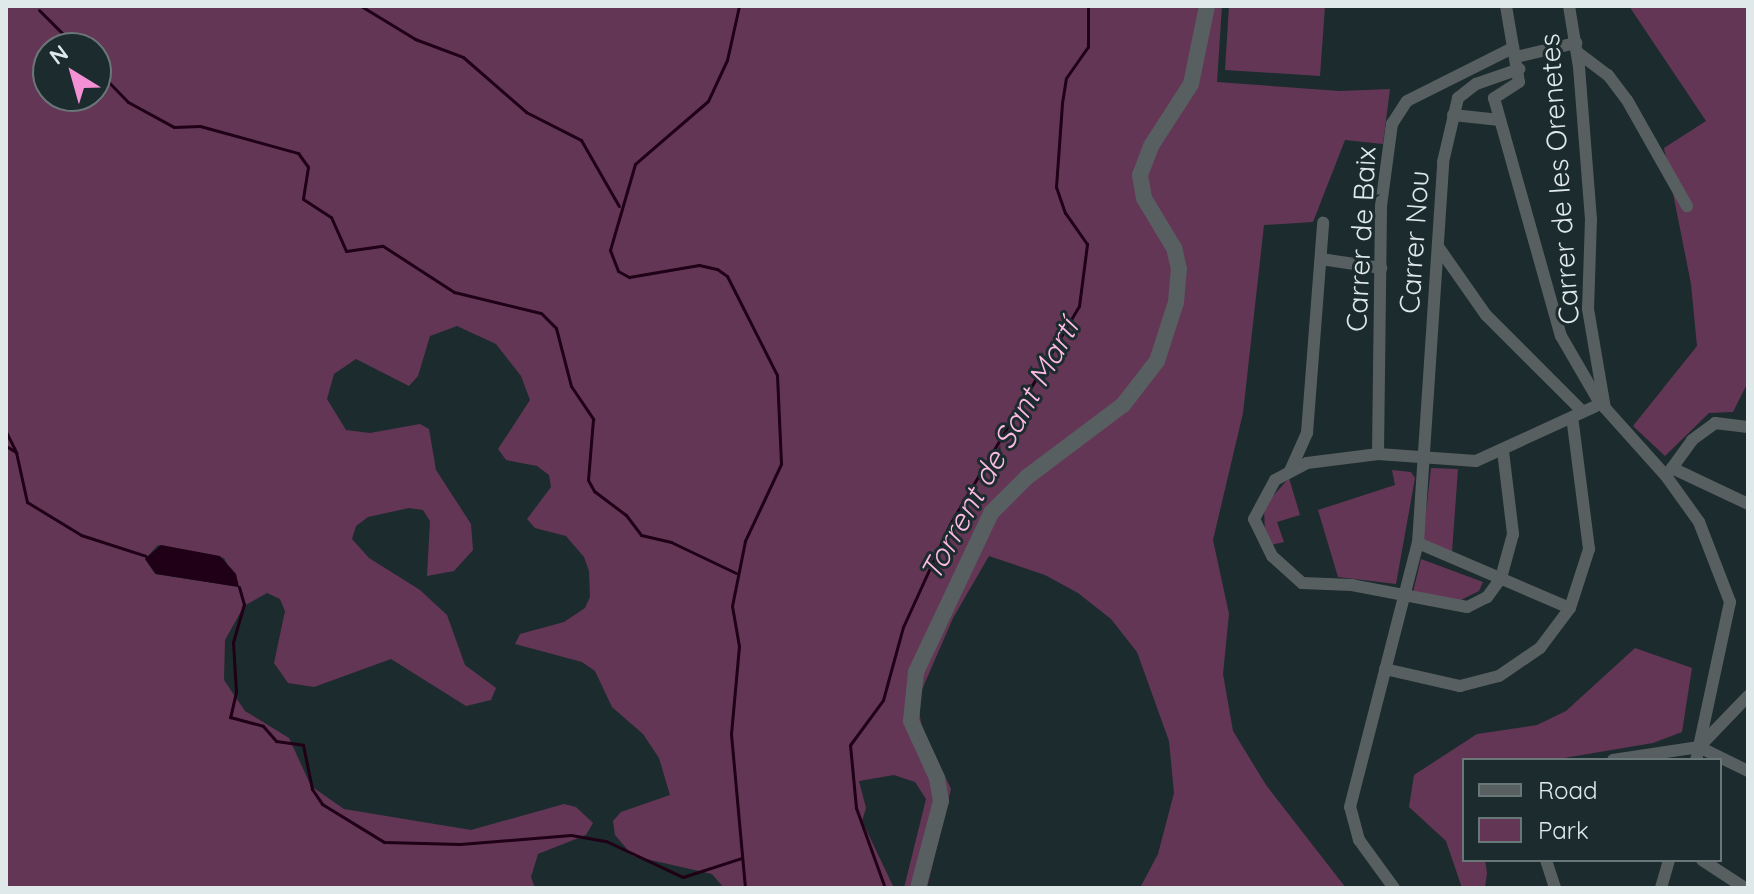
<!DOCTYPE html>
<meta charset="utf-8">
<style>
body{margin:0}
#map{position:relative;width:1754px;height:894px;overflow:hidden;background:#1c2b2d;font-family:Quicksand,sans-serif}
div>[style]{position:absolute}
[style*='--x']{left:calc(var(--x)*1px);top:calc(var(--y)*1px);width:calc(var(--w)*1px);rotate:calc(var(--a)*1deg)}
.green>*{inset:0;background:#643656}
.water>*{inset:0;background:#1f0017}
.stream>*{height:3px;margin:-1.5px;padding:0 1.5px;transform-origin:1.5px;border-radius:1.5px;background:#1f0017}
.minor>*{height:12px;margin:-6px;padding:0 6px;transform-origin:6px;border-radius:6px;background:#585f60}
.tertiary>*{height:16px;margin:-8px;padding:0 8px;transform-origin:8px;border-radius:8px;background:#585f60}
span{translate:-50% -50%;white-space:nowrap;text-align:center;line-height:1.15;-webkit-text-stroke:6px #1c2b2d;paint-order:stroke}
.street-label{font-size:28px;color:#dfe9ea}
.water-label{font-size:30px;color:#fcbae5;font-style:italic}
.frame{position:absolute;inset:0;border:8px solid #dfe9ea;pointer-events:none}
.legend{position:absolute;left:1462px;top:758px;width:260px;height:104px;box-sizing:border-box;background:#1c2b2d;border:2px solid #6a7779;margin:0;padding:10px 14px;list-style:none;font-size:24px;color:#dfe9ea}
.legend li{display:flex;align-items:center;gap:16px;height:40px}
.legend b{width:40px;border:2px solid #6a7779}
.north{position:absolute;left:32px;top:32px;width:80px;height:80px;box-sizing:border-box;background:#1c2b2d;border:2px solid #6a7779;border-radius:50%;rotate:323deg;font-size:22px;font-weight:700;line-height:32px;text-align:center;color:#dfe9ea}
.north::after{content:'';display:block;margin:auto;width:28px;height:36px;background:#f491d4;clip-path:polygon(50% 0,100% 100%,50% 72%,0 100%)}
</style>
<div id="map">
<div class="green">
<i style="clip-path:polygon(evenodd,6px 6px,1222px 6px,1217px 82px,1340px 91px,1390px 89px,1383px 144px,1345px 140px,1313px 222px,1264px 225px,1243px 413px,1213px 540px,1229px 614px,1223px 674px,1233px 731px,1266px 785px,1346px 888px,1140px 888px,1158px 854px,1174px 793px,1169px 741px,1137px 652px,1111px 619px,1078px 593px,1045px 575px,989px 556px,953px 618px,917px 701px,922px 727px,951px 789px,927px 888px,904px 888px,926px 799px,915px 782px,894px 775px,859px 781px,866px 808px,862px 821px,894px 888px,724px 888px,712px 874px,633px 856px,615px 835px,613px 821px,621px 812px,670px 795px,659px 758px,643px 734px,612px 707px,595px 671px,582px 662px,515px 644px,520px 634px,564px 622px,585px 608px,590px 597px,589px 571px,584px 557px,566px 536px,535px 528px,527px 519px,551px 487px,549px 475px,537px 466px,506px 460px,498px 449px,530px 400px,521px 376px,496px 344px,457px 326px,430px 336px,418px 376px,409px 386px,356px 359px,334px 374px,327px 399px,346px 430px,370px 433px,420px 424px,429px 429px,436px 470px,471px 524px,473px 550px,454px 571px,427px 576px,430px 521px,423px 510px,409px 508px,368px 517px,356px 526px,352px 539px,369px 558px,420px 590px,447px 615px,465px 665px,496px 688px,491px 700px,466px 706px,391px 659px,314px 687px,288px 683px,274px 663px,285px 611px,280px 599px,267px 593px,244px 606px,225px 640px,224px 680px,245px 711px,289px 738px,311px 786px,344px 809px,471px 830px,564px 804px,576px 807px,593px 823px,586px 835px,538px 854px,531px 877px,535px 888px,6px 888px,6px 6px,48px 48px,96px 48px,96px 96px,48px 96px,48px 48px,6px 6px,158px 545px,224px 558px,239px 587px,155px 574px,145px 559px,158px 545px)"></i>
<i style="clip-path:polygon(1229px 6px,1325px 6px,1320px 76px,1225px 70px)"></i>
<i style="clip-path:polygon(1629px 6px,1748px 6px,1748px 382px,1733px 412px,1709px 413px,1665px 456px,1633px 426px,1697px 346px,1691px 284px,1664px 148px,1706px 121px)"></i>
<i style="clip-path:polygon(1431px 468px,1458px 469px,1452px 552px,1423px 539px)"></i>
<i style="clip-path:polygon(1392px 470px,1411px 472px,1415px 478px,1396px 584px,1338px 577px,1318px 510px,1395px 485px)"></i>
<i style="clip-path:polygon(1289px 478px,1300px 515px,1277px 522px,1284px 542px,1271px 545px,1265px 535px,1264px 506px)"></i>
<i style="clip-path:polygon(1421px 559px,1483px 582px,1479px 591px,1459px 601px,1413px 592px)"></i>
<i style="clip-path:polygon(1635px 648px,1692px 668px,1682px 732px,1653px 743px,1552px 760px,1464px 760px,1464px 860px,1485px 860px,1487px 873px,1485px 888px,1462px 888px,1446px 841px,1409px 807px,1414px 775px,1477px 734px,1537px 725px,1566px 711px)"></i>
</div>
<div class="water">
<i style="clip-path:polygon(161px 545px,220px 556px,236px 574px,239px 587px,156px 574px,145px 559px)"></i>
</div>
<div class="stream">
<i style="--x:361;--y:6;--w:63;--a:31.4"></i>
<i style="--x:415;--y:39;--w:51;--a:20.6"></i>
<i style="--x:463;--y:57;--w:84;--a:41.1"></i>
<i style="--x:526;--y:112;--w:62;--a:27"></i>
<i style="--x:581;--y:140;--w:76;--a:60.1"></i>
<i style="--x:739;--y:6;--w:55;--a:102.5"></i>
<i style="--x:727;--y:60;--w:45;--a:114.9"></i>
<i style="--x:708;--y:101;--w:96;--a:139.2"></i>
<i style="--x:635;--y:164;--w:90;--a:106.2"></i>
<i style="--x:610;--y:250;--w:22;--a:69"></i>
<i style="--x:618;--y:271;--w:13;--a:29"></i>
<i style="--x:629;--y:277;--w:71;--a:-9.7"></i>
<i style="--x:699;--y:265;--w:18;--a:13"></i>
<i style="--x:717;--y:269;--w:12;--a:35"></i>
<i style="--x:727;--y:276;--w:111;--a:63.2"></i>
<i style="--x:777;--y:375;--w:89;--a:87.4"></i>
<i style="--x:781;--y:464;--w:85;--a:115.1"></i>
<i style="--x:745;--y:541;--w:66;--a:101.3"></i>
<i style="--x:732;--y:606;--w:41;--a:80.1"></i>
<i style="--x:739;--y:646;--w:88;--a:95.2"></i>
<i style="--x:731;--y:734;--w:155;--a:84.8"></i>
<i style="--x:39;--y:10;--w:54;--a:45"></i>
<i style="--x:96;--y:69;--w:46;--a:45.9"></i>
<i style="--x:128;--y:102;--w:52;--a:28.5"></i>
<i style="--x:174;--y:127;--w:26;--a:-2"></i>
<i style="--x:200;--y:126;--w:102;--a:15.4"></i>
<i style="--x:298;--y:153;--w:17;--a:54"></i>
<i style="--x:308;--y:167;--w:32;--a:99"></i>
<i style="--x:303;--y:199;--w:33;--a:33"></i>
<i style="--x:331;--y:217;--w:37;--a:66"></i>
<i style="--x:346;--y:251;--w:37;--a:-8"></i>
<i style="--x:383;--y:246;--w:85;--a:32.9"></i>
<i style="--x:454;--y:292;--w:89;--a:13.6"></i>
<i style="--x:541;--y:313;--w:21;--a:45"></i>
<i style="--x:556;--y:328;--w:60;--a:75.5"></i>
<i style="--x:571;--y:386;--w:40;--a:56"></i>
<i style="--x:593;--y:419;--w:61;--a:94.7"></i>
<i style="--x:588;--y:480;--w:13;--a:61"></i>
<i style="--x:594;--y:491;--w:40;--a:37"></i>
<i style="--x:626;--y:515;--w:25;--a:53"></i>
<i style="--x:641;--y:535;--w:31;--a:13"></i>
<i style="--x:671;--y:542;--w:72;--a:25.5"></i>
<i style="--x:6;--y:432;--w:20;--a:63"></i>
<i style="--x:6;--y:446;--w:12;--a:31"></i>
<i style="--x:16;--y:452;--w:51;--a:77.6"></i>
<i style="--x:27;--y:502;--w:63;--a:31.4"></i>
<i style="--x:81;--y:535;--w:68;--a:17.9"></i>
<i style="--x:239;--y:587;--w:18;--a:74"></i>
<i style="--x:244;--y:604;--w:40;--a:106"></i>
<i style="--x:233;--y:642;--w:50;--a:86.6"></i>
<i style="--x:236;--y:692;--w:26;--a:103"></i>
<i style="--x:230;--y:717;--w:34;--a:15"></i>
<i style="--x:263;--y:726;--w:20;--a:49"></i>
<i style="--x:276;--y:741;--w:27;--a:8"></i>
<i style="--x:303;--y:745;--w:45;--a:78.4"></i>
<i style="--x:312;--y:789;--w:18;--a:56"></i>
<i style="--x:322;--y:804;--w:73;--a:31.5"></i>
<i style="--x:384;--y:842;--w:76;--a:1.5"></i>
<i style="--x:460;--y:844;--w:111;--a:-4.6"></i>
<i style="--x:571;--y:835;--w:36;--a:10"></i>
<i style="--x:606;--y:841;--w:85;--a:25.1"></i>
<i style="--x:683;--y:877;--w:62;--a:-17.9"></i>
<i style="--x:885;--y:888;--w:85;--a:-109.9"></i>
<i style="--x:856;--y:808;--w:63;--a:-95.4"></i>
<i style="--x:850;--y:745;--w:56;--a:-53.7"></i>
<i style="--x:883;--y:700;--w:76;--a:-74.7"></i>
<i style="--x:903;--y:627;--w:113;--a:-65.5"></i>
<i style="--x:950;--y:524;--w:253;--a:-59.4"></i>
<i style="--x:1079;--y:306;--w:63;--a:-82.6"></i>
<i style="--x:1087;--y:244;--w:38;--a:-125"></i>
<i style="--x:1065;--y:213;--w:28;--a:-109"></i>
<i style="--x:1056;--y:187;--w:84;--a:-85.9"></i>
<i style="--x:1062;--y:103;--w:25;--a:-81"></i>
<i style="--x:1066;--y:78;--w:38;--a:-55"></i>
<i style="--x:1088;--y:47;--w:41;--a:-90"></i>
</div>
<div class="minor">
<i style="--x:1506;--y:6;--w:77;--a:80.3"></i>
<i style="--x:1519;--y:82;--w:30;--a:147"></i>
<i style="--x:1494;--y:98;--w:247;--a:74.3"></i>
<i style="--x:1561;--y:336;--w:72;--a:59.9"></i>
<i style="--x:1569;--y:6;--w:62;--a:80.7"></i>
<i style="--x:1579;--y:67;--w:152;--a:85.5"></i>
<i style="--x:1591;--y:219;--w:90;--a:91.9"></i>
<i style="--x:1588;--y:309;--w:100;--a:80.3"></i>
<i style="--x:1577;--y:52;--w:39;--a:37"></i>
<i style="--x:1608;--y:75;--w:31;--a:53"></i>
<i style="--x:1627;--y:100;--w:122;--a:60.5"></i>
<i style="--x:1516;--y:57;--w:62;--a:-13.1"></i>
<i style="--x:1453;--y:115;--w:47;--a:6.1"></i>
<i style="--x:1439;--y:248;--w:82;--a:55"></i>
<i style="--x:1486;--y:315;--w:137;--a:45"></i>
<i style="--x:1321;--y:259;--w:61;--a:8.5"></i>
<i style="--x:1605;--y:408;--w:91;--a:48.1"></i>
<i style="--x:1666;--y:476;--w:57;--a:54.3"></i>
<i style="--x:1699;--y:522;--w:86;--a:68.8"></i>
<i style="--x:1730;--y:602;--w:162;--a:102.1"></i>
<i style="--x:1503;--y:451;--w:84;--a:83.1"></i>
<i style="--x:1513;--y:534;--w:46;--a:105.3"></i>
<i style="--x:1501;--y:578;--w:24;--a:126"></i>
<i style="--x:1487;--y:597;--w:22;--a:153"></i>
<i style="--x:1467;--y:607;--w:117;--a:-169.2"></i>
<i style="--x:1352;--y:585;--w:50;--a:-177.7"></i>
<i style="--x:1302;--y:583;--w:40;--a:-138"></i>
<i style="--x:1272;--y:556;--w:41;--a:-115.9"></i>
<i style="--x:1254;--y:519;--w:44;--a:-61.7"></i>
<i style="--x:1275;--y:480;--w:36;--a:-28"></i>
<i style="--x:1307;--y:463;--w:72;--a:-7.2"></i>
<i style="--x:1378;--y:454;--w:98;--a:4.1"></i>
<i style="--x:1476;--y:461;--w:132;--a:-24.6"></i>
<i style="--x:1378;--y:454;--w:248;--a:-89.3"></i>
<i style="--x:1381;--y:206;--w:83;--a:-82.4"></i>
<i style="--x:1392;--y:124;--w:27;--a:-57"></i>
<i style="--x:1407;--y:101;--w:119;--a:-26.6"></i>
<i style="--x:1672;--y:468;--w:34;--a:-54"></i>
<i style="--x:1692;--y:440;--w:29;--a:-36"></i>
<i style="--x:1715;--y:423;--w:33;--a:7"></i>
<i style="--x:1290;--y:471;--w:42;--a:-65.9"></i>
<i style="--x:1307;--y:433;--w:211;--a:-85.6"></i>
<i style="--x:1668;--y:473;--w:6;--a:-51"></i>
<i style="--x:1672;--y:468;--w:84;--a:25.3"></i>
<i style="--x:1418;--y:543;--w:165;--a:23.2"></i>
<i style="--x:1385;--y:669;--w:77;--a:12.8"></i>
<i style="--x:1460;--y:686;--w:40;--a:-14.4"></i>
<i style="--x:1499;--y:676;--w:50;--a:-34.3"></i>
<i style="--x:1540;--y:648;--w:50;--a:-53.1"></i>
<i style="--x:1570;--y:608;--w:62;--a:-72.1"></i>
<i style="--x:1589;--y:549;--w:133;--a:-97.3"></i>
<i style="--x:1699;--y:747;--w:71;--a:-46.1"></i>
<i style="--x:1699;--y:747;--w:55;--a:26.1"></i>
<i style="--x:1613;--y:760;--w:87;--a:-8.6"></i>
<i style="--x:1546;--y:860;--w:29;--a:72"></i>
<i style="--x:1702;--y:860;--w:51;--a:33.1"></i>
<i style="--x:1394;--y:888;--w:59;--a:-126.1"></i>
<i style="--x:1359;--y:840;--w:34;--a:-105"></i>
<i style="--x:1350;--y:807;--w:273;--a:-75.6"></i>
<i style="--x:1418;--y:543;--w:382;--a:-86.2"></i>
<i style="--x:1443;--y:162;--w:66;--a:-76.8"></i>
<i style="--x:1458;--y:98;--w:23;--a:-38"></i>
<i style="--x:1476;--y:84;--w:46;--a:-19.2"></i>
<i style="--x:1661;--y:888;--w:29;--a:-74"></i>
</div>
<div class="tertiary">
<i style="--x:918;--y:888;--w:90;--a:-75.2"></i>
<i style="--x:941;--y:801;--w:23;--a:-100"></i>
<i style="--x:937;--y:778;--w:63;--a:-114.5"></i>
<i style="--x:911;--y:721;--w:49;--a:-84.2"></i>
<i style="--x:916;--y:672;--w:176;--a:-64.7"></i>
<i style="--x:991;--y:513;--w:51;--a:-45"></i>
<i style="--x:1027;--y:477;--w:120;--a:-36.9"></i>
<i style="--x:1123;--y:405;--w:56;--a:-52.3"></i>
<i style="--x:1157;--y:361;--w:62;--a:-72.1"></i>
<i style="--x:1176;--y:302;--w:33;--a:-85"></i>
<i style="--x:1179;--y:269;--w:22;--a:-103"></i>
<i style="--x:1174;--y:248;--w:58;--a:-121"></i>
<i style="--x:1144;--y:198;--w:23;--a:-100"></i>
<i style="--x:1140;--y:175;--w:31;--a:-69"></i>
<i style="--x:1151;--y:146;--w:74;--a:-57.2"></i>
<i style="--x:1191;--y:84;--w:80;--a:-78.4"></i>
</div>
<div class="street-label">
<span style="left:1559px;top:179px;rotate:-94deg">Carrer de les Orenetes</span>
<span style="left:1361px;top:239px;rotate:-87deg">Carrer de Baix</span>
<span style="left:1414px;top:242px;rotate:-86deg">Carrer Nou</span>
</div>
<div class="water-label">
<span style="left:999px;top:450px;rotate:-61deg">Torrent de Sant Martí</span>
</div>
<div class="frame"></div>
<ul class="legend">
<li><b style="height:10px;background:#585f60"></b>Road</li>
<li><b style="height:22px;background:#643656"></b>Park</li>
</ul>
<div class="north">N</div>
</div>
